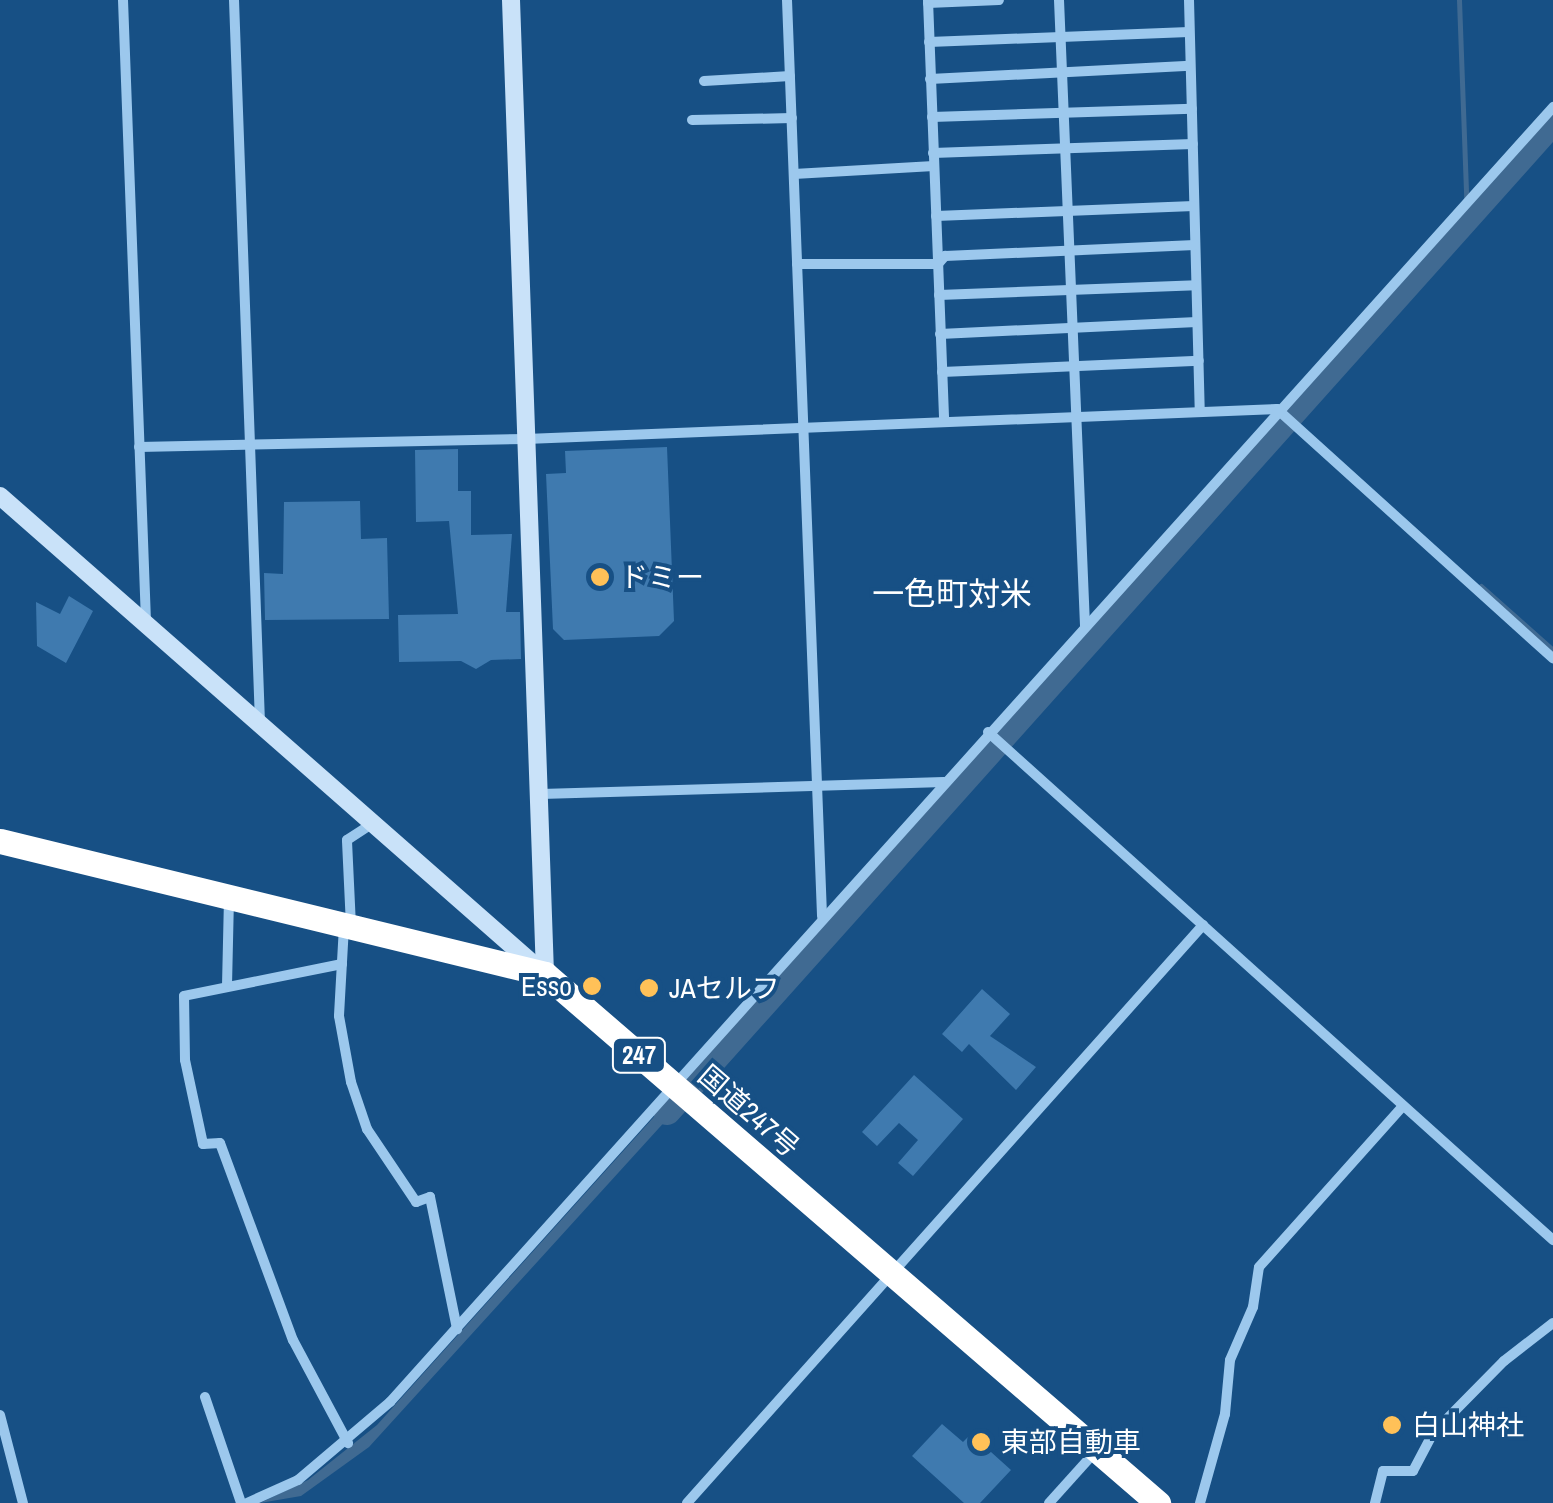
<!DOCTYPE html>
<meta charset="utf-8">
<style>
body{margin:0}
#map{position:relative;width:1553px;height:1503px;overflow:hidden;background:#175085;font-family:"Archivo Narrow","Noto Sans JP",sans-serif}
div>[style]{position:absolute}
[style*='--x']{left:calc(var(--x)*1px);top:calc(var(--y)*1px);width:calc(var(--w)*1px);rotate:calc(var(--a)*1deg)}
.water>*{inset:0;background:#406a92}
.stream>*{height:5px;margin:-2.5px;padding:0 2.5px;transform-origin:2.5px;border-radius:2.5px;background:#406a92}
.river>*{height:28px;margin:-14px;padding:0 14px;transform-origin:14px;border-radius:14px;background:#406a92}
.building>*{inset:0;background:#3f7aaf}
.street>*{height:10px;margin:-5px;padding:0 5px;transform-origin:5px;border-radius:5px;background:#9cc8ed}
.secondary>*{height:18px;margin:-9px;padding:0 9px;transform-origin:9px;border-radius:9px;background:#c9e2f9}
.highway>*{height:25px;margin:-12.5px;padding:0 12.5px;transform-origin:12.5px;border-radius:12.5px;background:#fff}
.dots>*{width:28px;height:28px;translate:-50% -50%;box-sizing:border-box;border:5px solid #175085;border-radius:50%}
span{translate:-50% -50%;white-space:nowrap;text-align:center;line-height:1.15;-webkit-text-stroke:8px #175085;paint-order:stroke}
.shield-label span{padding:2px 8px;background:#175085;border:2px solid;border-radius:8px;-webkit-text-stroke-width:0}
.shield-label{font-size:25px;color:#fff;font-weight:700}
.poi-label{font-size:28px;color:#fff}
.left{translate:0 -50%;text-align:left}
.right{translate:-100% -50%;text-align:right}
.street-label{font-size:28px;color:#fff}
.quarter-label{font-size:32px;color:#fff}
</style>
<div id="map">
<div class="water">
<i style="clip-path:polygon(670px 1099px,679px 1106px,369px 1447px,301px 1496px,260px 1503px,308px 1480px,377px 1425px)"></i>
</div>
<div class="stream">
<i style="--x:1459;--y:0;--w:218;--a:87.9"></i>
<i style="--x:1481;--y:586;--w:96;--a:41.6"></i>
</div>
<div class="river">
<i style="--x:667;--y:1111;--w:1329;--a:-48.17"></i>
</div>
<div class="building">
<i style="clip-path:polygon(667px 447px,674px 621px,659px 636px,564px 640px,553px 629px,546px 474px,566px 473px,565px 451px)"></i>
<i style="clip-path:polygon(458px 449px,458px 491px,471px 491px,471px 535px,512px 534px,506px 612px,520px 612px,521px 659px,491px 660px,476px 669px,461px 661px,399px 662px,398px 615px,458px 614px,449px 521px,416px 522px,415px 450px)"></i>
<i style="clip-path:polygon(360px 501px,361px 539px,387px 538px,389px 619px,265px 620px,264px 573px,283px 574px,284px 502px)"></i>
<i style="clip-path:polygon(69px 596px,93px 611px,66px 663px,37px 646px,36px 602px,60px 614px)"></i>
<i style="clip-path:polygon(982px 989px,1010px 1014px,990px 1036px,1036px 1067px,1016px 1090px,969px 1044px,962px 1052px,942px 1034px)"></i>
<i style="clip-path:polygon(914px 1075px,963px 1119px,913px 1176px,898px 1163px,918px 1140px,899px 1123px,877px 1146px,862px 1132px)"></i>
<i style="clip-path:polygon(942px 1424px,963px 1442px,971px 1434px,1011px 1470px,980px 1503px,964px 1503px,912px 1456px)"></i>
</div>
<div class="street">
<i style="--x:123;--y:0;--w:622;--a:87.88"></i>
<i style="--x:234;--y:0;--w:723;--a:87.94"></i>
<i style="--x:787;--y:0;--w:917;--a:87.81"></i>
<i style="--x:928;--y:0;--w:421;--a:87.8"></i>
<i style="--x:1059;--y:0;--w:626;--a:87.62"></i>
<i style="--x:1189;--y:0;--w:412;--a:88.5"></i>
<i style="--x:928;--y:3;--w:71;--a:-2.4"></i>
<i style="--x:929;--y:42;--w:260;--a:-2.2"></i>
<i style="--x:930;--y:79;--w:260;--a:-2.9"></i>
<i style="--x:704;--y:81;--w:86;--a:-3.3"></i>
<i style="--x:932;--y:117;--w:260;--a:-1.8"></i>
<i style="--x:692;--y:120;--w:100;--a:-1.1"></i>
<i style="--x:933;--y:153;--w:260;--a:-2"></i>
<i style="--x:794;--y:174;--w:140;--a:-3.3"></i>
<i style="--x:936;--y:216;--w:258;--a:-2.2"></i>
<i style="--x:797;--y:264;--w:141;--a:0"></i>
<i style="--x:938;--y:264;--w:11;--a:-49"></i>
<i style="--x:945;--y:256;--w:250;--a:-2.5"></i>
<i style="--x:939;--y:295;--w:257;--a:-2.2"></i>
<i style="--x:940;--y:334;--w:257;--a:-2.7"></i>
<i style="--x:942;--y:372;--w:257;--a:-2.5"></i>
<i style="--x:139;--y:447;--w:387;--a:-1.2"></i>
<i style="--x:526;--y:439;--w:752;--a:-2.29"></i>
<i style="--x:1277;--y:409;--w:372;--a:42.1"></i>
<i style="--x:988;--y:732;--w:760;--a:41.96"></i>
<i style="--x:541;--y:794;--w:403;--a:-1.7"></i>
<i style="--x:344;--y:926;--w:90;--a:93.2"></i>
<i style="--x:339;--y:1016;--w:67;--a:79.7"></i>
<i style="--x:351;--y:1082;--w:50;--a:71.2"></i>
<i style="--x:367;--y:1129;--w:88;--a:56.1"></i>
<i style="--x:416;--y:1202;--w:15;--a:-20"></i>
<i style="--x:430;--y:1197;--w:135;--a:78.4"></i>
<i style="--x:351;--y:926;--w:86;--a:-92.7"></i>
<i style="--x:347;--y:840;--w:31;--a:-33"></i>
<i style="--x:342;--y:964;--w:161;--a:168.6"></i>
<i style="--x:184;--y:996;--w:64;--a:89.1"></i>
<i style="--x:185;--y:1060;--w:86;--a:77.9"></i>
<i style="--x:203;--y:1144;--w:17;--a:-3"></i>
<i style="--x:220;--y:1143;--w:210;--a:69.7"></i>
<i style="--x:293;--y:1340;--w:117;--a:61.9"></i>
<i style="--x:227;--y:986;--w:89;--a:-88.7"></i>
<i style="--x:205;--y:1397;--w:112;--a:71.2"></i>
<i style="--x:0;--y:1415;--w:91;--a:75.4"></i>
<i style="--x:247;--y:1503;--w:56;--a:-24.3"></i>
<i style="--x:298;--y:1480;--w:121;--a:-40.3"></i>
<i style="--x:390;--y:1402;--w:1741;--a:-48.07"></i>
<i style="--x:687;--y:1503;--w:775;--a:-48.24"></i>
<i style="--x:1049;--y:1503;--w:69;--a:-48"></i>
<i style="--x:1200;--y:1503;--w:92;--a:-74.3"></i>
<i style="--x:1225;--y:1414;--w:54;--a:-84.7"></i>
<i style="--x:1230;--y:1360;--w:58;--a:-66.5"></i>
<i style="--x:1253;--y:1307;--w:40;--a:-81.5"></i>
<i style="--x:1259;--y:1267;--w:216;--a:-48.2"></i>
<i style="--x:1375;--y:1503;--w:33;--a:-76"></i>
<i style="--x:1383;--y:1471;--w:30;--a:0"></i>
<i style="--x:1413;--y:1471;--w:43;--a:-62.2"></i>
<i style="--x:1433;--y:1433;--w:101;--a:-45.4"></i>
<i style="--x:1504;--y:1361;--w:62;--a:-37.8"></i>
</div>
<div class="secondary">
<i style="--x:511;--y:0;--w:975;--a:88"></i>
<i style="--x:0;--y:496;--w:720;--a:41.28"></i>
</div>
<div class="highway">
<i style="--x:0;--y:841;--w:561;--a:13.71"></i>
<i style="--x:545;--y:974;--w:810;--a:40.79"></i>
</div>
<div class="dots">
<i style="left:600px;top:577px;background:#ffc158"></i>
<i style="left:592px;top:986px;background:#ffc158"></i>
<i style="left:649px;top:988px;background:#ffc158"></i>
<i style="left:1392px;top:1425px;background:#ffc158"></i>
<i style="left:981px;top:1442px;background:#ffc158"></i>
</div>
<div class="shield-label">
<span style="left:639px;top:1055px">247</span>
</div>
<div class="poi-label">
<span class="left" style="left:620px;top:577px">ドミー</span>
<span class="right" style="left:572px;top:986px">Esso</span>
<span class="left" style="left:669px;top:988px">JAセルフ</span>
<span class="left" style="left:1412px;top:1425px">白山神社</span>
<span class="left" style="left:1001px;top:1442px">東部自動車</span>
</div>
<div class="street-label">
<span style="left:749px;top:1111px;rotate:41deg">国道247号</span>
</div>
<div class="quarter-label">
<span style="left:952px;top:594px">一色町対米</span>
</div>
</div>
